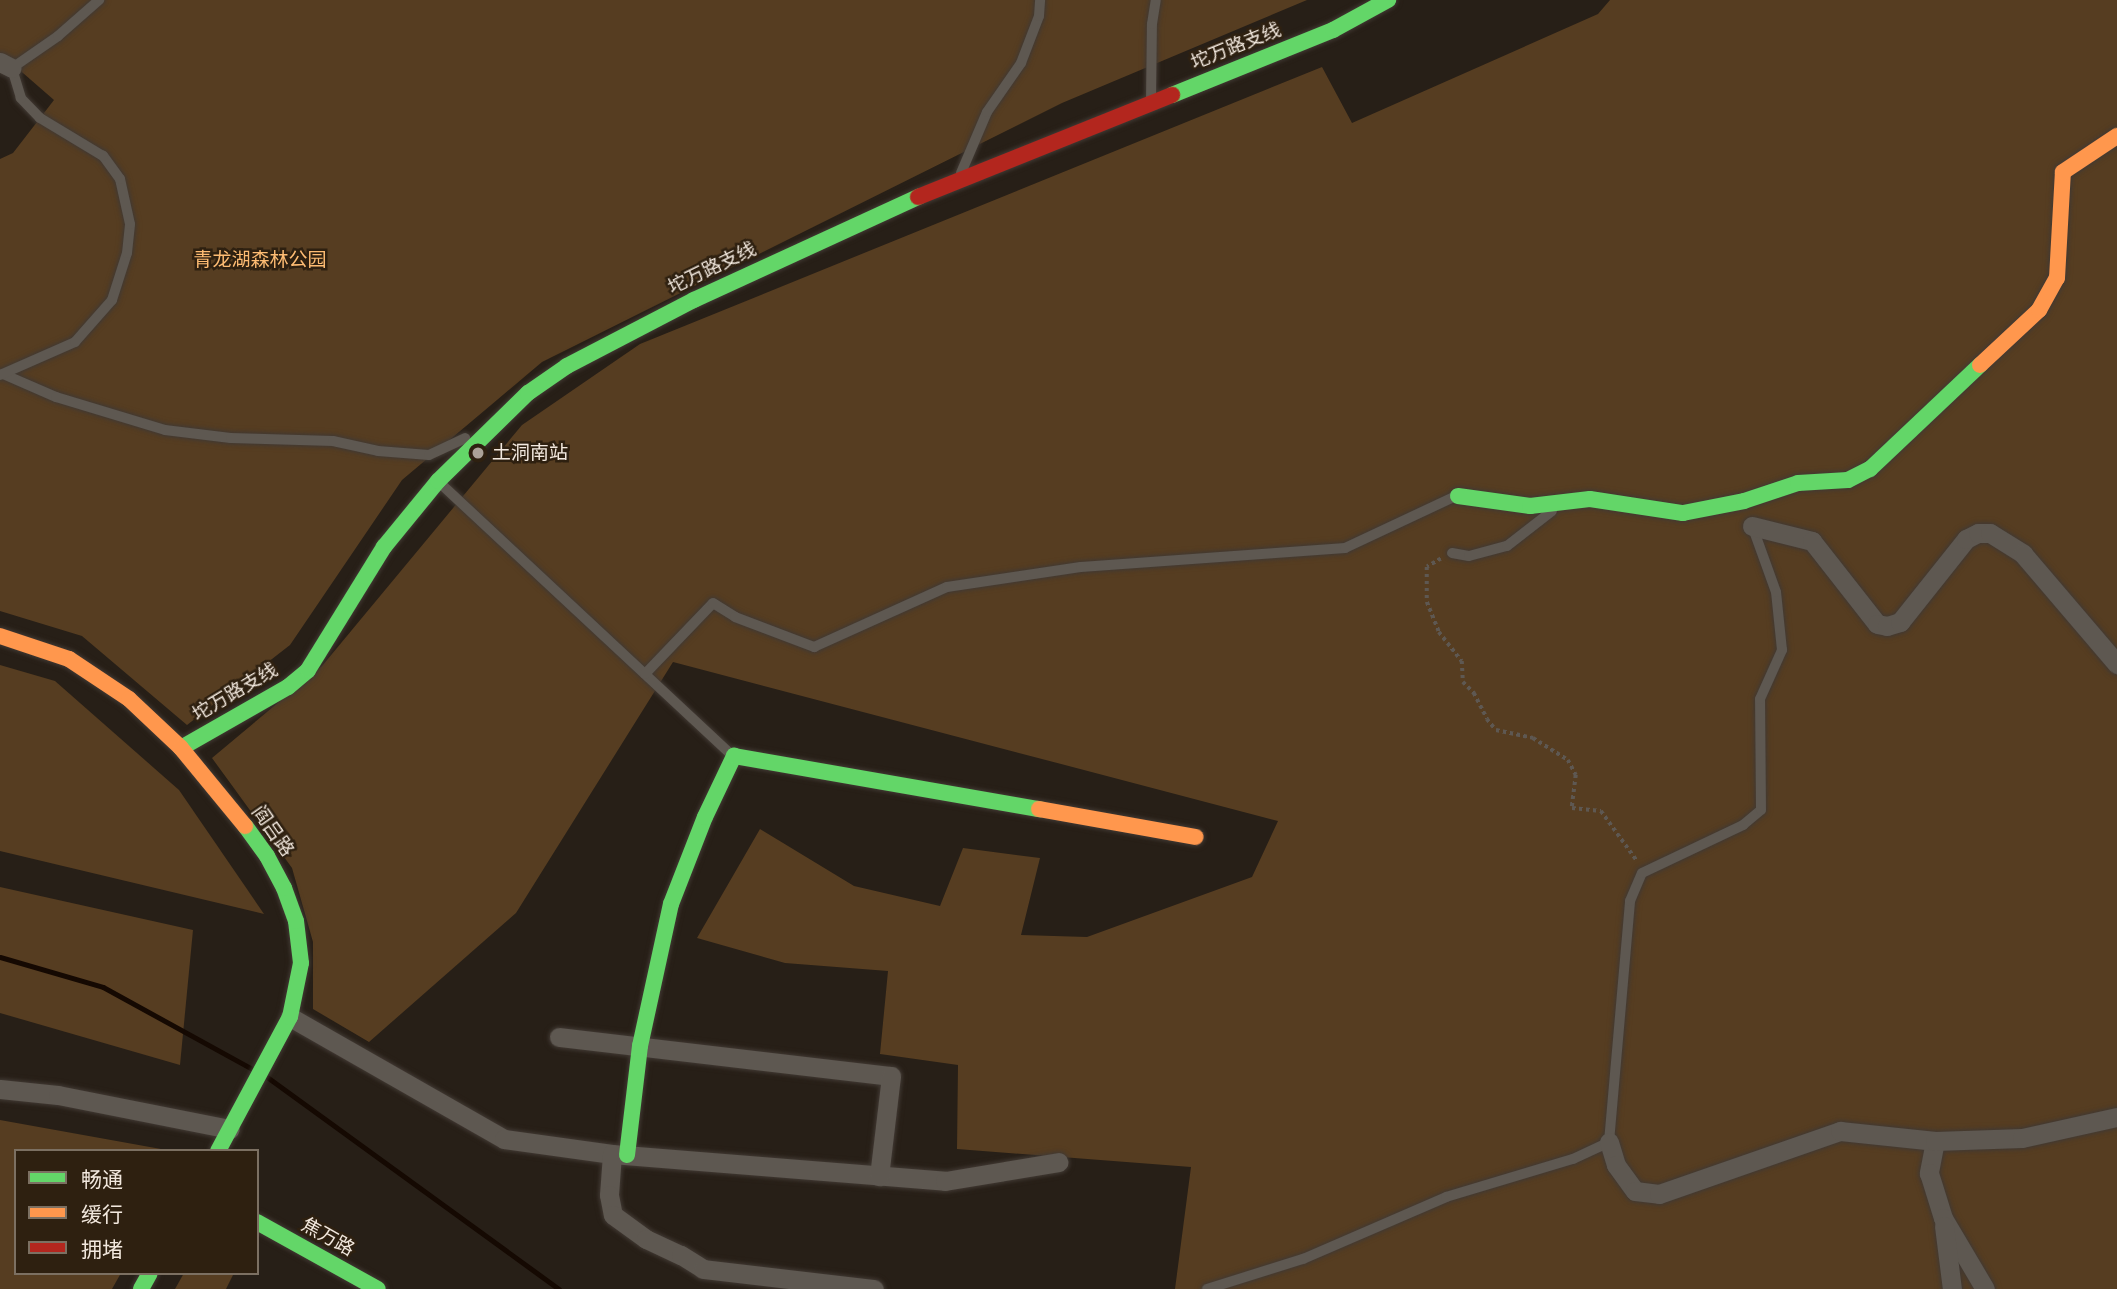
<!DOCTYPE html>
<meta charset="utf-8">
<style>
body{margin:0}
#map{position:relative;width:2117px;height:1289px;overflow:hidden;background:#271f17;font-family:Rubik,"Noto Sans SC",sans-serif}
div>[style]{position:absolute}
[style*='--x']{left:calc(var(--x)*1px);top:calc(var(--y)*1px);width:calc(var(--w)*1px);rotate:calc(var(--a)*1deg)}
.green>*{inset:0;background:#563d21}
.stream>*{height:5px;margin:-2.5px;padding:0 2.5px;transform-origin:2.5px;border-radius:2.5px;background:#150902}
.path>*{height:3.5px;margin-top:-1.75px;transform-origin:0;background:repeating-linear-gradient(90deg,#5e5852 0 3.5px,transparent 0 7px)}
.roads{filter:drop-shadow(0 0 2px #413933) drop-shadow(0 0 2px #413933)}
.lane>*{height:10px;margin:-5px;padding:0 5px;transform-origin:5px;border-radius:5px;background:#5e5851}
.street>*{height:19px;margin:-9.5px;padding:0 9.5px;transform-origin:9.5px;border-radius:9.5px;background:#5e5851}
.fast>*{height:16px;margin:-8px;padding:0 8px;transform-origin:8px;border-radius:8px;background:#63d668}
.slow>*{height:16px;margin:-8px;padding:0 8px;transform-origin:8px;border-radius:8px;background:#ff974d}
.jam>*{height:16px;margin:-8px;padding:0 8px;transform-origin:8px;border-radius:8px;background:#b3261e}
.dots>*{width:19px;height:19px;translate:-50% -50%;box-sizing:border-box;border:4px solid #2e2010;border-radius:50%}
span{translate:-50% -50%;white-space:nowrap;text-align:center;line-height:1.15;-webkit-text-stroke:5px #2e2010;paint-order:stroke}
.street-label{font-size:19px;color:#f2e8de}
.park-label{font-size:19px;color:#febc73}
.poi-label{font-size:19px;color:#f2e8de}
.left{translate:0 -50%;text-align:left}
.legend{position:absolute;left:14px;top:1149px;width:245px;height:126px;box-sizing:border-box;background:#2e2010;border:2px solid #7c7062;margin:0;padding:9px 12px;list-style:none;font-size:21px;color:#f2e8de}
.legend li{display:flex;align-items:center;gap:14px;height:35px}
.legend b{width:35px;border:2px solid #7c7062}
</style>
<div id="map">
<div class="green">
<i style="clip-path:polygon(0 0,1307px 0,1062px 103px,542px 362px,402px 480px,290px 645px,187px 725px,82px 636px,0 611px,0 159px,13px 153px,54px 100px,0 53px)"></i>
<i style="clip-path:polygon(1610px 0,2117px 0,2117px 1289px,1175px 1289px,1191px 1167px,957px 1149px,958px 1065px,880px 1054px,888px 971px,785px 963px,697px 938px,760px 829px,854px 886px,940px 906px,963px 848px,1040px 858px,1021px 935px,1087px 937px,1252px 877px,1278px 821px,673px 662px,516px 913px,369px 1042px,313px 1009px,313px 942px,292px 868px,212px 758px,322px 666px,522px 425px,640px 344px,1322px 67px,1352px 123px,1598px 14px)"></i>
<i style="clip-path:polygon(0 665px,55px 681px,179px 790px,264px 914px,0 851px)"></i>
<i style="clip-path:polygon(0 887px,193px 930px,180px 1065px,0 1013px)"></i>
<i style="clip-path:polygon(0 1120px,172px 1151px,16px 1151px,16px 1273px,121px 1273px,112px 1289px,0 1289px)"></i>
<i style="clip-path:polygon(184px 1273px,234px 1273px,226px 1289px,175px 1289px)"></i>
</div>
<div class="stream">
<i style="--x:0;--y:957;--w:107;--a:16.2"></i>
<i style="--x:103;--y:987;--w:170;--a:28.8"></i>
<i style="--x:267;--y:1077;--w:361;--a:36"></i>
</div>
<div class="path">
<i style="--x:1441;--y:559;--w:16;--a:150"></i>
<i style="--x:1427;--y:567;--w:35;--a:90"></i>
<i style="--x:1427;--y:602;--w:32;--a:68"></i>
<i style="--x:1439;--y:632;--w:37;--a:52"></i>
<i style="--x:1462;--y:661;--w:21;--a:87"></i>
<i style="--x:1463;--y:682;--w:16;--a:45"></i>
<i style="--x:1474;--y:693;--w:29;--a:63"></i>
<i style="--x:1487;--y:719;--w:14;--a:51"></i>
<i style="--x:1496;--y:730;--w:38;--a:12"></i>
<i style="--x:1533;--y:738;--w:41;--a:32.2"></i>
<i style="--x:1568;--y:760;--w:17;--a:62"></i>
<i style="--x:1576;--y:775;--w:33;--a:97"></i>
<i style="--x:1572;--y:808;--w:29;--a:6"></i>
<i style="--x:1601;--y:811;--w:62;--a:54.2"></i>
</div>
<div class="roads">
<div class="lane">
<i style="--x:1151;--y:101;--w:77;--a:-89.3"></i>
<i style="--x:1152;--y:24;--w:24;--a:-81"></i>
<i style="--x:961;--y:173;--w:66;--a:-66.9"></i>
<i style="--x:987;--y:112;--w:60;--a:-55.2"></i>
<i style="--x:1021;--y:63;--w:50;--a:-69"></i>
<i style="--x:1039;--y:16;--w:16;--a:-86"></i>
<i style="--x:3;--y:374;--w:58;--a:23.5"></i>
<i style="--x:56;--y:397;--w:114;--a:16.8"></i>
<i style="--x:165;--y:430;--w:66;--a:6.9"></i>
<i style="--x:231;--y:438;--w:102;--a:1.7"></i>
<i style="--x:333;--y:441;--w:46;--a:12.5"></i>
<i style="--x:378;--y:451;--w:51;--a:4.5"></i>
<i style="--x:429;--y:455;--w:40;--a:-25"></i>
<i style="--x:0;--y:375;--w:82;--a:-23.7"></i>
<i style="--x:75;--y:342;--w:56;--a:-48.6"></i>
<i style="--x:112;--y:300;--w:49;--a:-72.3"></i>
<i style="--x:127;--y:253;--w:29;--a:-84"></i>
<i style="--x:130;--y:224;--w:46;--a:-102.5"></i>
<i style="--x:120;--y:179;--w:29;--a:-126"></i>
<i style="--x:103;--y:156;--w:74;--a:-148.9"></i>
<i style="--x:40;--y:118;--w:28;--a:-134"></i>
<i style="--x:21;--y:98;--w:31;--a:-107"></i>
<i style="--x:12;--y:68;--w:56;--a:-34.8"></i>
<i style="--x:58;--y:36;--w:55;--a:-41.3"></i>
<i style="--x:441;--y:484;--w:398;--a:43"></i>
<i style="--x:1452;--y:553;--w:17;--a:10"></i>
<i style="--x:1469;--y:556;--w:39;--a:-15"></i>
<i style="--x:1507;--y:546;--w:57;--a:-37.9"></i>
<i style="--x:645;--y:674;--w:98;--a:-46.2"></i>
<i style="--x:713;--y:603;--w:26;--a:32"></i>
<i style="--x:735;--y:617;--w:85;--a:20.8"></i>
<i style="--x:814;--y:647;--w:146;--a:-24.3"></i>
<i style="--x:947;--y:587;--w:135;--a:-8.5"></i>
<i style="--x:1081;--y:567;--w:265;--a:-4.1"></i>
<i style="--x:1345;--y:548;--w:123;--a:-25.1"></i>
<i style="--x:1207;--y:1289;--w:101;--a:-17.4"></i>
<i style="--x:1303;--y:1259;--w:156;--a:-23.4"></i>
<i style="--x:1446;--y:1197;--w:133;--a:-16.7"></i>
<i style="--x:1573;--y:1159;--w:40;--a:-25"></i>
<i style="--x:1609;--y:1142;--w:242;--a:-85"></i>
<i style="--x:1630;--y:901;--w:30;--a:-67"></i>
<i style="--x:1642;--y:873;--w:112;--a:-25.4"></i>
<i style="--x:1743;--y:825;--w:23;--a:-40"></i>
<i style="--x:1761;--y:810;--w:111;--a:-90.5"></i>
<i style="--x:1760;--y:699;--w:54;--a:-65.8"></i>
<i style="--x:1782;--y:650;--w:58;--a:-95.9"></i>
<i style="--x:1776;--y:592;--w:68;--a:-109.8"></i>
</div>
<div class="street">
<i style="--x:0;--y:62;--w:13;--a:27"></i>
<i style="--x:1752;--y:526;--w:62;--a:14"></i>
<i style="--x:1812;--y:541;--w:105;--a:51.9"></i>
<i style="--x:1877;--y:624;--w:10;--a:11"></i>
<i style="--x:1887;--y:626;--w:14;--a:-17"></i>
<i style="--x:1900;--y:622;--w:106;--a:-51.5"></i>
<i style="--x:1966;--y:539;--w:13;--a:-27"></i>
<i style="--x:1978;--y:533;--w:12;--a:0"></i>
<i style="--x:1990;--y:533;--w:39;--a:32"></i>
<i style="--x:2023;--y:554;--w:145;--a:49.5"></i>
<i style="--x:290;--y:1017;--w:246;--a:29.7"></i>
<i style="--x:504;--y:1139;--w:109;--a:7.9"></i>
<i style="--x:612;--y:1154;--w:334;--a:4.6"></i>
<i style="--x:945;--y:1181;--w:115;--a:-9.5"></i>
<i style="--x:559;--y:1037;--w:334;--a:6.7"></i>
<i style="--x:891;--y:1076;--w:101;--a:96.8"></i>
<i style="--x:0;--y:1089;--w:58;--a:5.9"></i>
<i style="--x:58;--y:1095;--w:175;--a:11.2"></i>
<i style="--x:1935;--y:1141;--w:33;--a:101"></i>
<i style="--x:1929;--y:1173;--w:47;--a:72.7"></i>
<i style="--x:1943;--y:1218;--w:82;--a:59.4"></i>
<i style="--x:1609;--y:1142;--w:24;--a:73"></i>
<i style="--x:1616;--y:1165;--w:32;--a:54"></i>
<i style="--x:1635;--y:1191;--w:24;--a:7"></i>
<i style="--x:1659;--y:1194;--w:192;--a:-19.2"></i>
<i style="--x:1840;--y:1131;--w:96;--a:6"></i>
<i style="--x:1935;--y:1141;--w:87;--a:-2"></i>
<i style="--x:2022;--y:1138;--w:97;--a:-12.5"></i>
<i style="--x:612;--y:1154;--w:41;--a:94.2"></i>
<i style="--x:609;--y:1195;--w:20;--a:79"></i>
<i style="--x:613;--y:1215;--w:41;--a:36"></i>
<i style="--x:646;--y:1239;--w:38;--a:25"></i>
<i style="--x:681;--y:1255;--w:26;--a:32"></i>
<i style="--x:703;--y:1269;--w:172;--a:6.7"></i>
<i style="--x:1944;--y:1226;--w:64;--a:82.8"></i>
</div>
<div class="fast">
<i style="--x:1172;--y:95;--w:174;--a:-22"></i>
<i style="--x:1333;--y:30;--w:63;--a:-28.6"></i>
<i style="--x:1458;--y:496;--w:73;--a:7.9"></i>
<i style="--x:1530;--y:506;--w:60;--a:-6.7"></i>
<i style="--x:1590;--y:499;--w:94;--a:8.6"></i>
<i style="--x:1683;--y:513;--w:62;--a:-11.1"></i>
<i style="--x:1744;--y:501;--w:57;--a:-18.4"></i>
<i style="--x:1798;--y:483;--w:50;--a:-3.4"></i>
<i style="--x:1848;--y:480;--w:25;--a:-27"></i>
<i style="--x:1870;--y:469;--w:151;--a:-43.4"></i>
<i style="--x:181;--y:748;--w:123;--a:-29.7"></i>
<i style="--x:288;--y:687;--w:26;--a:-40"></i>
<i style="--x:308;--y:670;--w:145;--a:-58.3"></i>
<i style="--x:384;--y:547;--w:85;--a:-50.7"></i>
<i style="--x:438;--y:481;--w:126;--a:-44.4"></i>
<i style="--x:528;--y:393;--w:47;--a:-34.7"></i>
<i style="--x:567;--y:366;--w:143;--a:-27.5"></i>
<i style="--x:694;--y:300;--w:247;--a:-24.7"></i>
<i style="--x:218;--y:1151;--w:152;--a:-61.8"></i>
<i style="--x:290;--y:1017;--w:55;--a:-78.5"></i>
<i style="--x:301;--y:963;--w:42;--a:-96.8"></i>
<i style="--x:296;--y:921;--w:35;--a:-110"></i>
<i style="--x:284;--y:888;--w:36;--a:-118"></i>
<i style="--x:267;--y:856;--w:37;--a:-126"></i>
<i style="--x:627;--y:1155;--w:110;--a:-83.2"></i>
<i style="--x:640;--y:1046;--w:145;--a:-77.7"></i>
<i style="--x:671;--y:904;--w:93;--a:-68.7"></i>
<i style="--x:705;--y:817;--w:68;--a:-64.6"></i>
<i style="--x:734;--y:756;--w:310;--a:9.9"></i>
<i style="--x:257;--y:1222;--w:138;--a:29"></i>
<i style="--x:141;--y:1289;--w:18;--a:-61"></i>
</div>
<div class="slow">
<i style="--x:1980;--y:365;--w:81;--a:-43"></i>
<i style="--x:2039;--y:310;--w:37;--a:-61"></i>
<i style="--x:2057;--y:278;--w:106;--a:-86.8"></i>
<i style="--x:2063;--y:172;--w:65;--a:-33.7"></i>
<i style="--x:0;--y:636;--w:73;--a:18.4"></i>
<i style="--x:69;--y:659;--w:72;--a:33.7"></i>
<i style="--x:129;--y:699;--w:71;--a:43.3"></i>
<i style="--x:181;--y:748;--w:101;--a:50.6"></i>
<i style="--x:1039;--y:809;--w:159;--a:10.1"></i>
</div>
<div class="jam">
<i style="--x:918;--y:197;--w:274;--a:-21.9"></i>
</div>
</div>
<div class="dots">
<i style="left:478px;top:453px;background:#aba298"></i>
</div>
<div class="street-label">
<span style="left:1236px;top:46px;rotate:-22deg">坨万路支线</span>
<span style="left:712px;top:268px;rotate:-26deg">坨万路支线</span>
<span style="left:235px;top:692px;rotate:-31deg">坨万路支线</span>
<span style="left:273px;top:831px;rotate:55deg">阎吕路</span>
<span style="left:328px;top:1237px;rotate:29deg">焦万路</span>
</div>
<div class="park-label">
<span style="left:260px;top:260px">青龙湖森林公园</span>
</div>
<div class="poi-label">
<span class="left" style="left:492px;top:453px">土洞南站</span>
</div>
<ul class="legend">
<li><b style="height:9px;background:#63d668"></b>畅通</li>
<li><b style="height:9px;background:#ff974d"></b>缓行</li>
<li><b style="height:9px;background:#b3261e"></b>拥堵</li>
</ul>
</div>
